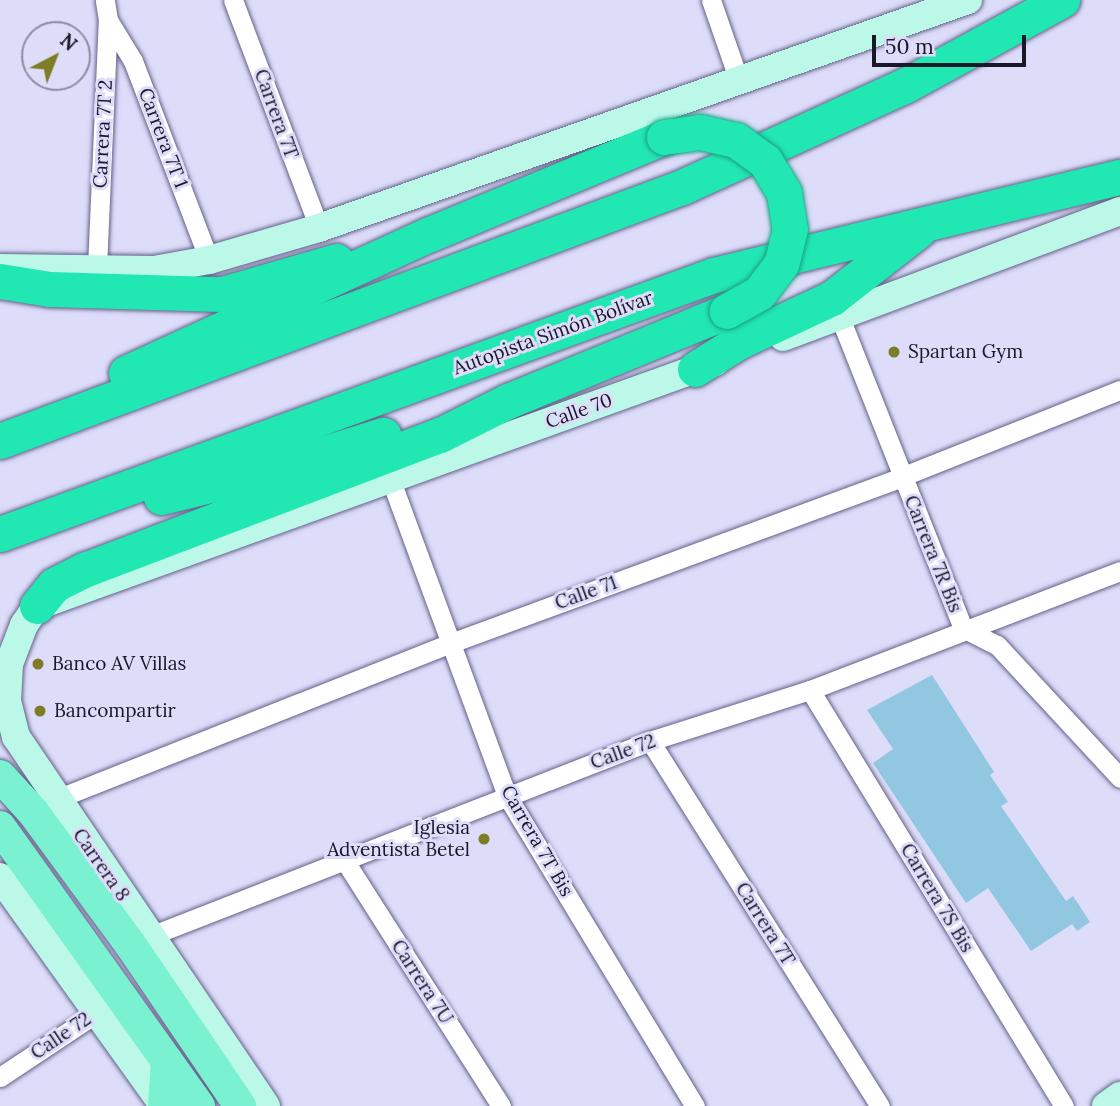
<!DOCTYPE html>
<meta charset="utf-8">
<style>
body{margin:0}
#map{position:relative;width:1120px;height:1106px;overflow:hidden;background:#dddcf9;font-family:Lora,serif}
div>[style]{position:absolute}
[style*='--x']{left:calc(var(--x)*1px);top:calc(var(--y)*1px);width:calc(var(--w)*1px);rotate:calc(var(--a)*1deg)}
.building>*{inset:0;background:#91c7e0}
.roads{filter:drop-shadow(0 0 2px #64608a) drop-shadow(0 0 2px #64608a)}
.street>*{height:19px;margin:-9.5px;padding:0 9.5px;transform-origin:9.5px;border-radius:9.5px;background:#fff}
.secondary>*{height:28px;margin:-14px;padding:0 14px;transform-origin:14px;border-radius:14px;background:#bcf8e8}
.primary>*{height:32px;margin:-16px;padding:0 16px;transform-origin:16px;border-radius:16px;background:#7af1d1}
.highway>*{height:35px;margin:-17.5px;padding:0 17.5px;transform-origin:17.5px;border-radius:17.5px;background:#21e7b3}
.bridges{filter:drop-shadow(0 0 2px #1e9e82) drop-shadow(0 0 2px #1e9e82)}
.highway-bridge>*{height:35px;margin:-17.5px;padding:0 17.5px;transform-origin:17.5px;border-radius:17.5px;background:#21e7b3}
.dots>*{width:19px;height:19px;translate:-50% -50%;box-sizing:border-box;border:4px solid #dddcf9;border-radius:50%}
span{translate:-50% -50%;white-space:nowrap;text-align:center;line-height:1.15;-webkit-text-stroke:6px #dddcf9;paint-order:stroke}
.street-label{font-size:19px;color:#191728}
.poi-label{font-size:19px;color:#191728}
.left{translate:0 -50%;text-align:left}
.right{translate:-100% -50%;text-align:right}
.north{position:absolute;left:21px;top:21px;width:70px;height:70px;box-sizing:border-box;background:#dddcf9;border:2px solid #8f8da5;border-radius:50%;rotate:42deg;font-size:19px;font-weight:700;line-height:28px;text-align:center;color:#191728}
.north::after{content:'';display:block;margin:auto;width:24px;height:32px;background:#7e7c24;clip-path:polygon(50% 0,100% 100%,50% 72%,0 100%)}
.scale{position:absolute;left:872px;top:35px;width:154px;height:32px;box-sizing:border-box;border:4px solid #191728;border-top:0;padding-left:9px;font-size:21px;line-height:24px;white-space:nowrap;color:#191728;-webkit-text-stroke:5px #dddcf9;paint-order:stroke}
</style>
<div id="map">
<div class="building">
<i style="clip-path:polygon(932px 675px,994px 772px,990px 775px,1008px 802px,1001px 806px,1066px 901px,1073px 896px,1090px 922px,1077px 931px,1072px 924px,1031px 951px,988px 888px,966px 903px,873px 763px,893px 749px,867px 710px)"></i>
</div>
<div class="roads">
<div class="street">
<i style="--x:233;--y:0;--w:244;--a:69.3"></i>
<i style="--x:711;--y:0;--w:83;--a:70.9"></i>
<i style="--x:108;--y:20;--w:48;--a:58.6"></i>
<i style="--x:133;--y:61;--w:213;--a:69.1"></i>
<i style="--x:97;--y:268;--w:248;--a:-87.5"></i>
<i style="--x:108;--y:20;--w:20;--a:-99"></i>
<i style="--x:839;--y:315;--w:337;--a:68.4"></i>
<i style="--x:963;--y:628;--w:38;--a:27"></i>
<i style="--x:997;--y:645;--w:181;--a:47.2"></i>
<i style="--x:390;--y:478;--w:339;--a:69.8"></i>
<i style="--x:507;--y:796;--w:363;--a:58.8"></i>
<i style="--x:810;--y:690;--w:487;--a:58.6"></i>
<i style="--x:650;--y:741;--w:431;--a:57.8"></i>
<i style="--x:54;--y:800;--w:427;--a:-21.6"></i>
<i style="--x:451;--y:643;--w:480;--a:-20.2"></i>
<i style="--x:901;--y:477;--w:236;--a:-21.7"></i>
<i style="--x:343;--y:858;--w:294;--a:57.5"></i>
<i style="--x:140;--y:940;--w:547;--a:-21.32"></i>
<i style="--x:650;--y:741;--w:168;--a:-17.7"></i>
<i style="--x:810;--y:690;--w:332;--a:-21"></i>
<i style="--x:0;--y:1077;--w:128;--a:-33.6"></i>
</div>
<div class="secondary">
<i style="--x:0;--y:268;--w:154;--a:0.7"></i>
<i style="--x:154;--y:270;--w:56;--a:-10.3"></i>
<i style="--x:209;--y:260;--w:115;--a:-16.2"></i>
<i style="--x:319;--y:228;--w:688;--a:-19.36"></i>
<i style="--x:783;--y:337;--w:360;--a:-20.5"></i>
<i style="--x:0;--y:877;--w:282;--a:54.4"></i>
<i style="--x:266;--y:1106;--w:446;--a:-124.1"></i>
<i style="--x:16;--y:737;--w:37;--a:-104"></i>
<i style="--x:7;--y:701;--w:37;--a:-87"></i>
<i style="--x:9;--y:664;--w:42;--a:-69"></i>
<i style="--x:24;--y:625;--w:23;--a:-56"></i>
<i style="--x:37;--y:606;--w:721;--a:-19.79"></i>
<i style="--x:1106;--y:1106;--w:17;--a:-36"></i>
</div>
<div class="primary">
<i style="--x:0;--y:776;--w:49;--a:47.5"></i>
<i style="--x:33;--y:812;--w:164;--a:53.7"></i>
<i style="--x:130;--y:944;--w:196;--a:55.8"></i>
<i style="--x:0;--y:827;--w:343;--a:54.5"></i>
<i style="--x:164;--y:1106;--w:45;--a:-86.2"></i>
</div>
<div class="highway">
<i style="--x:0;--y:281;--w:50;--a:9.3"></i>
<i style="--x:49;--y:289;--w:173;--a:1.7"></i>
<i style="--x:222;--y:294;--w:119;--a:-16.1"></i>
<i style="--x:695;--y:369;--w:51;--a:-32.1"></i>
<i style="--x:738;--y:342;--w:104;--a:-25.1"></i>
<i style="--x:832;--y:298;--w:110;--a:-38"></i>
<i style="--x:126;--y:373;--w:334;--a:-24.6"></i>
<i style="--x:430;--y:234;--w:253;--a:-22.5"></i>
<i style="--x:0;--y:441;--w:728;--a:-20.43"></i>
<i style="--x:682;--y:187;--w:246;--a:-24.5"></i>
<i style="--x:906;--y:85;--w:178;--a:-28.6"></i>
<i style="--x:161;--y:497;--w:110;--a:-13.7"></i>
<i style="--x:268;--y:471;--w:121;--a:-17.4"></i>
<i style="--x:0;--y:534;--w:760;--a:-19.94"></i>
<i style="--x:714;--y:275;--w:418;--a:-13.6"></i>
<i style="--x:37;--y:606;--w:27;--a:-51"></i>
<i style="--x:54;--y:585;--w:34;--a:-27"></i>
<i style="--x:84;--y:570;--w:381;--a:-20.8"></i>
<i style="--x:440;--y:435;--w:76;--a:-26.6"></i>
<i style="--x:508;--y:401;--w:237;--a:-22.3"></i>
</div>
</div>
<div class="bridges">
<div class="highway-bridge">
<i style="--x:664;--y:137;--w:36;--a:-8"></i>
<i style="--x:700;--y:132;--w:37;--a:13"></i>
<i style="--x:736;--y:140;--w:36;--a:36"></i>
<i style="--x:765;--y:161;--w:37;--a:59"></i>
<i style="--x:784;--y:193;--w:36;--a:81"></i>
<i style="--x:790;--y:229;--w:36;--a:104"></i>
<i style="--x:781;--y:264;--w:36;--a:127"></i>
<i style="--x:759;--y:293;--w:37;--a:151"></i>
</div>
</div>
<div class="dots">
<i style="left:894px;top:352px;background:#7e7c24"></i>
<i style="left:38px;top:664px;background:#7e7c24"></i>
<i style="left:40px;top:711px;background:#7e7c24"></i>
<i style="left:484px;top:839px;background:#7e7c24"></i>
</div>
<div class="street-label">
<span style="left:276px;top:114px;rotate:70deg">Carrera 7T</span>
<span style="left:103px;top:134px;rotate:-87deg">Carrera 7T 2</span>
<span style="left:163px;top:138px;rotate:69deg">Carrera 7T 1</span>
<span style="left:553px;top:333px;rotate:-20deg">Autopista Simón Bolívar</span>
<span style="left:579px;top:411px;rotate:-20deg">Calle 70</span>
<span style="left:933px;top:554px;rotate:68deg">Carrera 7R Bis</span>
<span style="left:586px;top:593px;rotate:-20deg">Calle 71</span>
<span style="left:623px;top:752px;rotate:-20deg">Calle 72</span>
<span style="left:537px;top:841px;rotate:60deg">Carrera 7T Bis</span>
<span style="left:101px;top:865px;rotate:55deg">Carrera 8</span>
<span style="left:937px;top:898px;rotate:59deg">Carrera 7S Bis</span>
<span style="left:765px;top:924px;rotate:58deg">Carrera 7T</span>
<span style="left:422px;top:982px;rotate:57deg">Carrera 7U</span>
<span style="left:61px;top:1036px;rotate:-34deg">Calle 72</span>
</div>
<div class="poi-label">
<span class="left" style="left:908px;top:352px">Spartan Gym</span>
<span class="left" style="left:52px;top:664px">Banco AV Villas</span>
<span class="left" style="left:54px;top:711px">Bancompartir</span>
<span class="right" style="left:470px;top:839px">Iglesia<br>Adventista Betel</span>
</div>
<div class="north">N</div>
<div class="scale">50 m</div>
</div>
